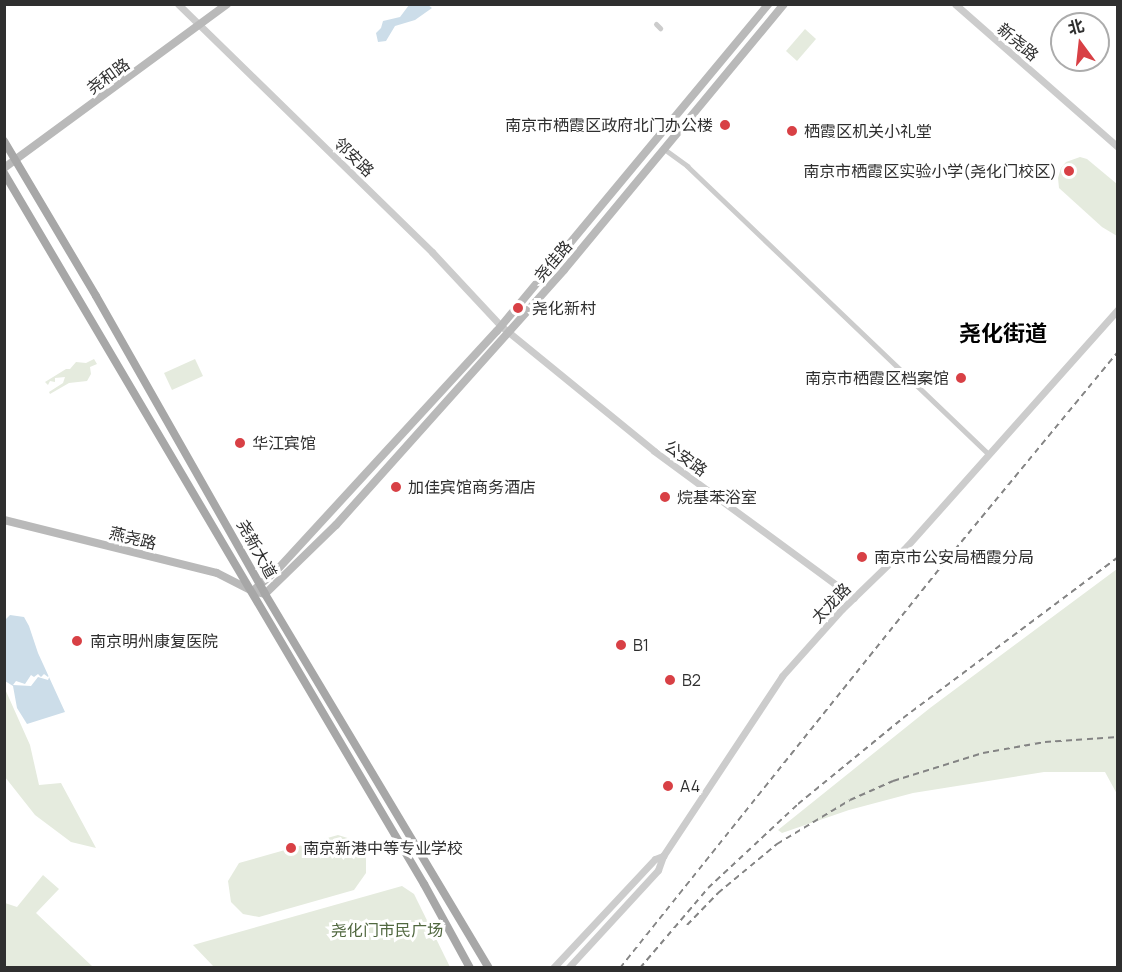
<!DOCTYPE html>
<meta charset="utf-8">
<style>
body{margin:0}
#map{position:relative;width:1122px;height:972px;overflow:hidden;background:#fff;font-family:Manrope,"Noto Sans SC",sans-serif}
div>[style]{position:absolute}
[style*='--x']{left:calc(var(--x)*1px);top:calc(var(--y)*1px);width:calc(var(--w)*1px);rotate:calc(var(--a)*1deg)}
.green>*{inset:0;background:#e5ebde}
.water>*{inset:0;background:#ccdde9}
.pier>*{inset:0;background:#fff}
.minor>*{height:5px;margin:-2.5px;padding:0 2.5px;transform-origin:2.5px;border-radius:2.5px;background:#ccc}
.tertiary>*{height:7px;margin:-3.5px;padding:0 3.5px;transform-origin:3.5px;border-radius:3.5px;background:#ccc}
.secondary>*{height:8px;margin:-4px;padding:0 4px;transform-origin:4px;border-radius:4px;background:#b9b9b9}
.primary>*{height:8px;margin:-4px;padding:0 4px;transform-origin:4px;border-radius:4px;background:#a7a7a7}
.rail>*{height:2px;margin-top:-1px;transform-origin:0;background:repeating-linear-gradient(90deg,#848484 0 6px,transparent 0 10.5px)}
.dots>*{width:16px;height:16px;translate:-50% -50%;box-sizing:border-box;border:3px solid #fff;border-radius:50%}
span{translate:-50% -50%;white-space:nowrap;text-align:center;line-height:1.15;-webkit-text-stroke:6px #fff;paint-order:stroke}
.street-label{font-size:16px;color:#2f2f2f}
.poi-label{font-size:16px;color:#2f2f2f}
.right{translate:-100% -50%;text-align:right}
.left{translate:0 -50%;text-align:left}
.park-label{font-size:16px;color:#516840}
.district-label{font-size:22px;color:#000;font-weight:700}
.frame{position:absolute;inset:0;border:6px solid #2f2f2f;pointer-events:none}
.north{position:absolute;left:1050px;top:12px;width:60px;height:60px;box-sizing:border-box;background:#fff;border:2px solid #acacac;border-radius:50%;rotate:345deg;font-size:16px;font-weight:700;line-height:24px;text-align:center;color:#2f2f2f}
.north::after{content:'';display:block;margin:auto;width:21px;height:27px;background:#d84045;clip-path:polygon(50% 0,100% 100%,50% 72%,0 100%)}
</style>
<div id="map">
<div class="green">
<i style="clip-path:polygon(805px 29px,816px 39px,797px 61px,786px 51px)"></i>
<i style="clip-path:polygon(1080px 157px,1087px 159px,1117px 184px,1117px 236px,1102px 227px,1059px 188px,1058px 178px,1061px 168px,1066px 162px)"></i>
<i style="clip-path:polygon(94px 359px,97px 364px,90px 367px,91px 374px,87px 381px,69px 383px,50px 394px,49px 392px,63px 383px,65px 377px,55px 378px,55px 382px,50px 381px,48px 385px,45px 382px,66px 369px,70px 369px,76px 362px,86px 363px)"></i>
<i style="clip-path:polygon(195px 359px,203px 376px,172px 390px,164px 373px)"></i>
<i style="clip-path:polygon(1117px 569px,1117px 794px,1105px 772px,1044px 772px,913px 793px,849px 810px,782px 833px,778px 830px,930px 708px)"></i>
<i style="clip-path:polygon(5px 689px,30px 745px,39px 785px,61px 783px,96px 848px,71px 842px,35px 815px,5px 777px)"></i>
<i style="clip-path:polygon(338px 835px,354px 840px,366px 857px,366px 873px,354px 890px,259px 917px,243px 914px,231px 902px,228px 881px,239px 863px)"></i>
<i style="clip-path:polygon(43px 875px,59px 889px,36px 913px,93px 967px,5px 967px,5px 903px,17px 907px)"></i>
<i style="clip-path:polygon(402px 886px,414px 894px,450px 967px,214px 967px,193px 945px)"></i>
</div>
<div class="water">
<i style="clip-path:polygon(409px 5px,428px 5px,432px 8px,415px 20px,395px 26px,386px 41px,378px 42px,376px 33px,381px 28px,383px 21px,400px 17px)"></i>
<i style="clip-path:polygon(10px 615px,24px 617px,29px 626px,38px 653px,65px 712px,27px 724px,17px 708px,13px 686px,5px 681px,4px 621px)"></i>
</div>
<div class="pier">
<i style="clip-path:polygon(51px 673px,48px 680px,38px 677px,31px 686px,13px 685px,16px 681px,25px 684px,31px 675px,34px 677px,38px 674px,41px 677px,44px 674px,48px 677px)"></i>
</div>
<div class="minor">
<i style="--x:656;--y:24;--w:6;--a:45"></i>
<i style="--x:664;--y:149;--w:29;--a:36"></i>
<i style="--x:687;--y:166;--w:417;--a:43.7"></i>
</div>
<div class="tertiary">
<i style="--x:178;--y:4;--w:355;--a:44.3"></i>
<i style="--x:432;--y:252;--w:101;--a:47"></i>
<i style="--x:501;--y:326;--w:198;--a:39.2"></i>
<i style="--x:654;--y:451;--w:248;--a:36.3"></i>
<i style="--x:955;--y:4;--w:217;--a:41.3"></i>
<i style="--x:553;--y:968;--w:149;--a:-46.9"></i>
<i style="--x:655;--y:859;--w:9;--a:-21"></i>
<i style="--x:568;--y:968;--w:133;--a:-47.4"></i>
<i style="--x:658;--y:870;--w:15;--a:-70"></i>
<i style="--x:663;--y:856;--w:216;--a:-56.5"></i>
<i style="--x:782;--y:676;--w:90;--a:-48.2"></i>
<i style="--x:842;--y:609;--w:91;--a:-44.1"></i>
<i style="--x:907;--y:546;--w:317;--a:-48.3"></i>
</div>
<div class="secondary">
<i style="--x:4;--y:168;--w:277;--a:-36.3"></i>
<i style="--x:4;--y:520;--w:219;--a:14"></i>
<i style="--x:217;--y:573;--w:39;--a:27"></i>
<i style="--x:252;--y:591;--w:13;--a:13"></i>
<i style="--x:265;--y:594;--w:99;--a:-44.2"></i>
<i style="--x:336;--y:525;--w:342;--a:-48.2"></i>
<i style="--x:564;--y:270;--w:345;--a:-50.4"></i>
<i style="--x:255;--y:589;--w:29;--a:-41"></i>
<i style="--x:277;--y:570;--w:325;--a:-47.4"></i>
<i style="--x:497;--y:331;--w:425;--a:-50.3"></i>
</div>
<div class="primary">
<i style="--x:4;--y:141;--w:180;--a:59.3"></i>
<i style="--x:96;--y:296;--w:343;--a:60.4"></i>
<i style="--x:265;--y:594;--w:436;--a:59.1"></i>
<i style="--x:4;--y:173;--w:826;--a:59.43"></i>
<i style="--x:424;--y:884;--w:96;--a:61.3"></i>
</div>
<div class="rail">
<i style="--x:687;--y:925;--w:45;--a:-45.9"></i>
<i style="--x:718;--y:893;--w:77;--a:-39.7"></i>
<i style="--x:777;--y:844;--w:85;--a:-31.1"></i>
<i style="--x:850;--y:800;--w:47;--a:-23.8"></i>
<i style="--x:893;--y:781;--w:94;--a:-17.3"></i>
<i style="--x:983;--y:753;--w:63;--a:-10.1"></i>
<i style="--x:1045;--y:742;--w:73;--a:-3.9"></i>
<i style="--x:620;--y:968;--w:525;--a:-51.34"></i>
<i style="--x:948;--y:558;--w:267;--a:-50.5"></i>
<i style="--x:640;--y:968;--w:105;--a:-49.6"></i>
<i style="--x:708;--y:888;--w:123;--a:-43"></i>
<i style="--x:798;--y:804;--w:136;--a:-39.3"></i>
<i style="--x:903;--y:718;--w:269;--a:-36.8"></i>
</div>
<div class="dots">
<i style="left:725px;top:125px;background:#d84045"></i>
<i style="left:792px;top:131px;background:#d84045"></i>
<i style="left:1069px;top:171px;background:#d84045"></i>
<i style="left:518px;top:308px;background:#d84045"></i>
<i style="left:961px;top:378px;background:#d84045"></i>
<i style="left:240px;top:443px;background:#d84045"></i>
<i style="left:396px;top:487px;background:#d84045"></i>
<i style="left:665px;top:497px;background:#d84045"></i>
<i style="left:862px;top:557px;background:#d84045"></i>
<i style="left:77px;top:641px;background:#d84045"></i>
<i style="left:621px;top:645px;background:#d84045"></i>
<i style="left:670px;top:680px;background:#d84045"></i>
<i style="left:668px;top:786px;background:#d84045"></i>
<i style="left:291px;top:848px;background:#d84045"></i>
</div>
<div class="street-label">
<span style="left:1018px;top:42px;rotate:41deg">新尧路</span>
<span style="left:108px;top:76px;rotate:-36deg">尧和路</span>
<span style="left:354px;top:157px;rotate:44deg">邻安路</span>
<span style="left:553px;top:261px;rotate:-49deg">尧佳路</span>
<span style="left:686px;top:458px;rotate:36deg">公安路</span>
<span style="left:133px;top:538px;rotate:14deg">燕尧路</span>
<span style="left:257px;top:549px;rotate:61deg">尧新大道</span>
<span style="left:831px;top:603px;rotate:-46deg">太龙路</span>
</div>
<div class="poi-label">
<span class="right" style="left:713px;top:125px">南京市栖霞区政府北门办公楼</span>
<span class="left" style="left:804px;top:131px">栖霞区机关小礼堂</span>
<span class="right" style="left:1057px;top:171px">南京市栖霞区实验小学(尧化门校区)</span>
<span class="left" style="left:532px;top:308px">尧化新村</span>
<span class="right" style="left:949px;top:378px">南京市栖霞区档案馆</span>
<span class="left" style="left:252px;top:443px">华江宾馆</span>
<span class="left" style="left:408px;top:487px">加佳宾馆商务酒店</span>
<span class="left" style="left:677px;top:497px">烷基苯浴室</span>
<span class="left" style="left:874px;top:557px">南京市公安局栖霞分局</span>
<span class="left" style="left:90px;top:641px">南京明州康复医院</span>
<span class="left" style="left:633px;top:645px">B1</span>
<span class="left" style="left:682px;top:680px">B2</span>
<span class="left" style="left:680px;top:786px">A4</span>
<span class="left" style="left:303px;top:848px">南京新港中等专业学校</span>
</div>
<div class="park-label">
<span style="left:387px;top:930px">尧化门市民广场</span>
</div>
<div class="district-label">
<span style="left:1003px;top:334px">尧化街道</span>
</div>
<div class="frame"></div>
<div class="north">北</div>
</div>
